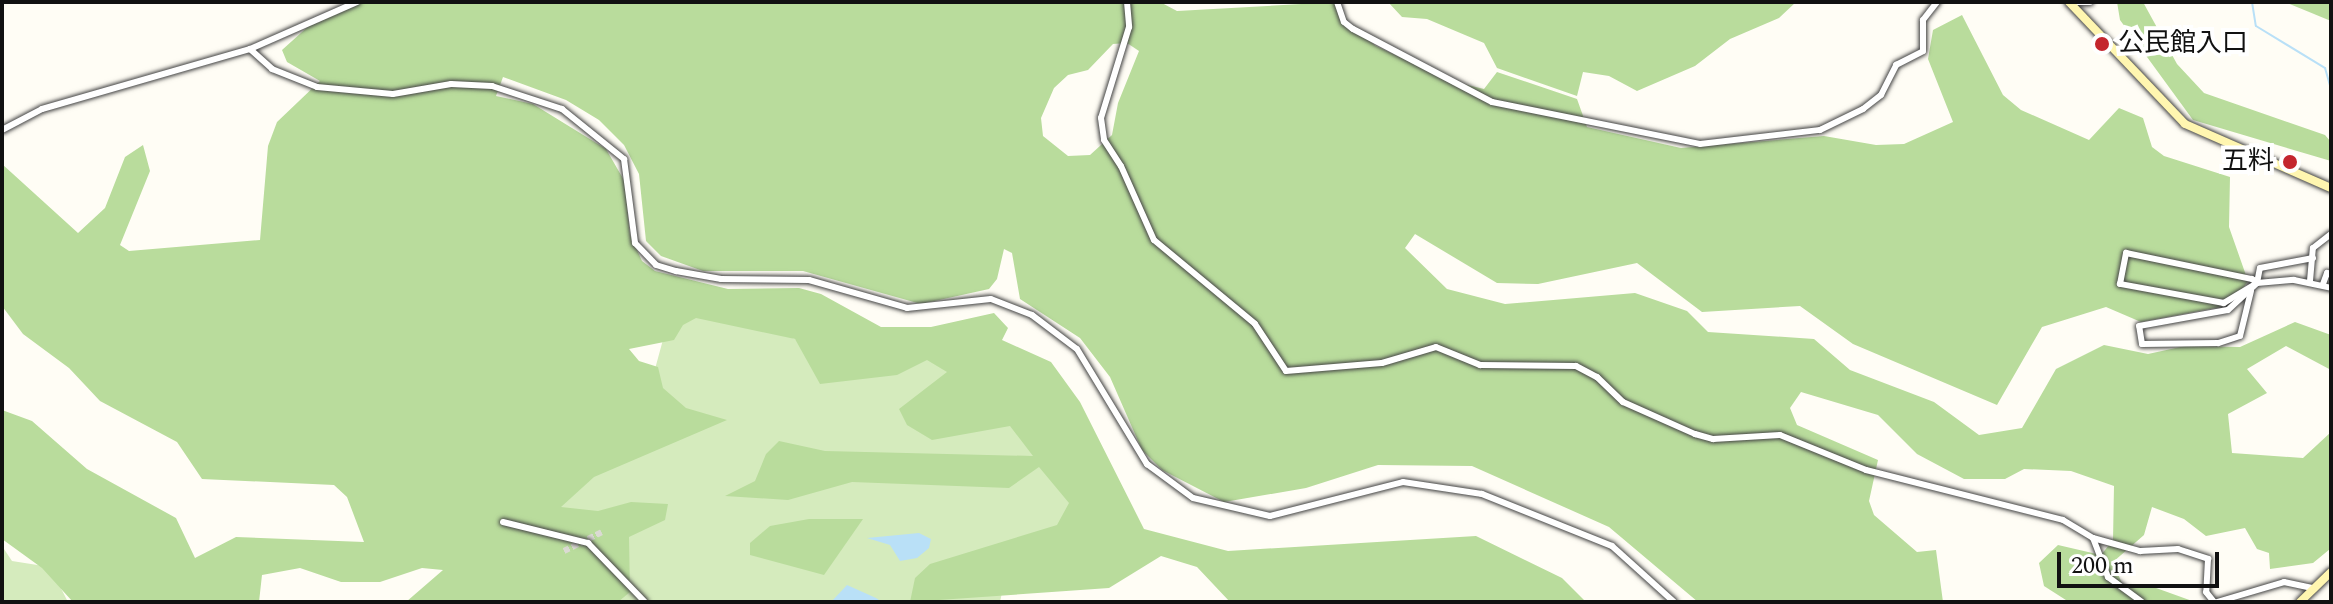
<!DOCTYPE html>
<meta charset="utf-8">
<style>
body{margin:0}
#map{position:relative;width:2333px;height:604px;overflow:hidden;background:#fffdf5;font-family:Spectral,"Noto Sans JP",serif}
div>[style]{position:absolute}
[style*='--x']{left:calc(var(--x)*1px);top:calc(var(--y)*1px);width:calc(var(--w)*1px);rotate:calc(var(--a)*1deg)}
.green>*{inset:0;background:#d5ebbd}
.forest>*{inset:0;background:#b9dc9c}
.water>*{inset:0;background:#b9e0f7}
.stream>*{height:2px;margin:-1px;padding:0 1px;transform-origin:1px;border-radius:1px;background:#b9e0f7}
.minor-tunnel>*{height:6px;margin-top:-3px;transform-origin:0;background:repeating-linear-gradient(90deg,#dbdad3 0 6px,transparent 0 9px)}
.roads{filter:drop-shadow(0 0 2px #444) drop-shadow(0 0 2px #444)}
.minor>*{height:6px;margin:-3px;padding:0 3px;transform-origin:3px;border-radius:3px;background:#fff}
.secondary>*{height:8px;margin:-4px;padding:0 4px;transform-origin:4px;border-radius:4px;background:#fff6b0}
.dots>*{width:22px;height:22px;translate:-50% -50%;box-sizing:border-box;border:4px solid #fff;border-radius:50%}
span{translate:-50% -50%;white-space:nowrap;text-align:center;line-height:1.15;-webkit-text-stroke:8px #fff;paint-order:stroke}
.poi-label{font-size:26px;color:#111}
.left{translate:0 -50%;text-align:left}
.right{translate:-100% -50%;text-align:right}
.frame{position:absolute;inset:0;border:4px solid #111;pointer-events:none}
.scale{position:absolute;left:2057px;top:552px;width:162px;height:36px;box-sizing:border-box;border:4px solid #111;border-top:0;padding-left:10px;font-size:24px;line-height:28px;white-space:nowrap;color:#111;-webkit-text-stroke:6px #fff;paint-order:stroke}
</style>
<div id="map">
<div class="green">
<i style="clip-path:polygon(679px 313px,755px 322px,804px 343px,938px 355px,953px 383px,1007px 416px,1097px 530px,1010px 554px,1000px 602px,584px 602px,552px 494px,652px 380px,667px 325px)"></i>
<i style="clip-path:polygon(2px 546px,12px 561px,50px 567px,68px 602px,2px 602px)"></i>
</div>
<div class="forest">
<i style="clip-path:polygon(evenodd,361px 2px,1160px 2px,1177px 11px,1337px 2px,1346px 22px,1376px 46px,1451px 81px,1484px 89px,1497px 72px,1577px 99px,1587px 127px,1681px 148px,1824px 136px,1876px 145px,1904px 144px,1953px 122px,1928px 59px,1933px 30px,1962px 15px,2003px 95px,2021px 110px,2089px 140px,2119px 108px,2143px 118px,2152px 147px,2164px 156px,2230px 177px,2229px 227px,2248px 281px,2231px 305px,2141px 322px,2106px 307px,2042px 327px,1997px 405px,1853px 344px,1800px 306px,1702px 312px,1637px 263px,1538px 284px,1497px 283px,1415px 234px,1405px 248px,1447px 289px,1505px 304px,1635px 293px,1687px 311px,1708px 332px,1814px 339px,1850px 370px,1934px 402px,1979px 435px,2022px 428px,2056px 369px,2104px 345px,2148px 354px,2185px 346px,2240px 347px,2295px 322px,2331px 335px,2331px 370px,2286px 346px,2247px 369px,2267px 393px,2228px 414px,2232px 453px,2303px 458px,2331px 432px,2330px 549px,2313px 563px,2270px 569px,2269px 553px,2257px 549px,2245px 528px,2206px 536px,2184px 519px,2152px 507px,2144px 535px,2113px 562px,2123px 586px,2145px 584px,2195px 602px,2069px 602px,2044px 586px,2039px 563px,2058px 545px,2101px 555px,2113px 540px,2114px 486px,2071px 471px,2024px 469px,2005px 479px,1964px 479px,1917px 454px,1878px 415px,1801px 392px,1790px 408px,1797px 425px,1878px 460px,1869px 501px,1874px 515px,1917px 552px,1936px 550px,1943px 602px,1698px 602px,1609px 527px,1472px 466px,1378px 465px,1306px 488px,1224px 502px,1162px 470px,1142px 450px,1110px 377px,1080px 338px,1020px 299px,1012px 253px,1004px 249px,997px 279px,989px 289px,921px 304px,803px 271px,703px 271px,661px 256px,646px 241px,639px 174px,624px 145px,599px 120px,566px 100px,503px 77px,496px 96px,533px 104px,606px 149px,625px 182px,630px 235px,642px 261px,655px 271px,728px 289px,799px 288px,821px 294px,881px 327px,931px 327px,994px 313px,1008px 328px,1002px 340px,1051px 362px,1080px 402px,1144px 529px,1228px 551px,1476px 536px,1562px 578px,1586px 602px,1230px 602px,1197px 567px,1161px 556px,1109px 588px,910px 602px,915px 578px,930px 564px,1057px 525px,1069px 503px,1039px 467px,1009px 488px,852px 482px,788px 500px,725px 496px,755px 481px,766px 454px,779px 441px,825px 451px,1033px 456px,1010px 426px,932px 440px,907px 425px,899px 409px,947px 372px,927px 360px,897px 375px,820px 384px,795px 339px,696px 318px,683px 325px,674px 340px,629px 349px,639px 361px,658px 367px,663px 388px,686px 408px,727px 420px,594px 477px,561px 507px,598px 511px,631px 502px,668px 504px,665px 520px,629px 537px,630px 592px,618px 602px,406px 602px,443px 570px,422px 568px,380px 582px,341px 582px,300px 568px,262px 575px,259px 602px,73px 602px,42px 568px,2px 539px,2px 410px,32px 421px,87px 469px,176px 518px,195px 558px,236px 537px,364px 542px,347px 497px,334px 485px,202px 479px,177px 442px,100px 401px,69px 368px,23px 334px,2px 306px,2px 164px,78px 233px,105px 208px,125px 157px,143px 145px,150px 171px,120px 245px,129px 251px,260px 240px,268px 146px,277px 122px,320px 81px,287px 62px,282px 50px,312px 23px,361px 2px,1127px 43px,1139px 51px,1118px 103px,1112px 135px,1090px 155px,1068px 156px,1043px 136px,1041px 118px,1054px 88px,1068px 75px,1088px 70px,1113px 44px,1127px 43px)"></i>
<i style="clip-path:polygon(1388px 2px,1796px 2px,1779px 18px,1730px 39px,1695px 66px,1637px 91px,1609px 76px,1583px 72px,1577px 96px,1497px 68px,1484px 43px,1427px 19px,1402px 17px)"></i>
<i style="clip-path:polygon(2117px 2px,2143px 2px,2177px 64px,2204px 93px,2325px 135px,2331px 142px,2331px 161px,2193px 120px,2120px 20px)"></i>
<i style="clip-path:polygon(2285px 2px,2331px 2px,2331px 21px)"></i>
<i style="clip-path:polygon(809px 519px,863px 519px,824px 575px,750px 555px,750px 543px,770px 526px)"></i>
</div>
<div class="water">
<i style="clip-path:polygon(919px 533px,931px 539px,929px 548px,917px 558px,900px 561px,890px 545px,867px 538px)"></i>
<i style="clip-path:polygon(847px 585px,876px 598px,882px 602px,831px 602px)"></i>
</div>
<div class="stream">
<i style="--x:2252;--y:2;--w:24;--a:81"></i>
<i style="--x:2256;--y:26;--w:81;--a:31.3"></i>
<i style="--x:2325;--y:68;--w:22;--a:74"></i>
</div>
<div class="minor-tunnel">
<i style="--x:564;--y:551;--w:42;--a:-26.6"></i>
</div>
<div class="roads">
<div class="minor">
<i style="--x:1127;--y:2;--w:25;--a:85"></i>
<i style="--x:1129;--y:27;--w:95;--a:107.1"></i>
<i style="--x:1101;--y:118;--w:22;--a:82"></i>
<i style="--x:1104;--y:140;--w:31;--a:57"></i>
<i style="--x:1121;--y:166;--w:81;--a:66"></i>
<i style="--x:1154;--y:240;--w:131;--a:39.7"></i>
<i style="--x:1255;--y:324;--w:56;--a:56.6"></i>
<i style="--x:1286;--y:371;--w:96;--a:-4.8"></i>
<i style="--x:1382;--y:363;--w:56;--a:-16.5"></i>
<i style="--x:1436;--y:347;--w:48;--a:22.2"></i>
<i style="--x:1480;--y:365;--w:96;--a:0.6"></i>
<i style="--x:1576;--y:366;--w:24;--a:28"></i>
<i style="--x:1597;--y:377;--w:36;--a:44"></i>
<i style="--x:1623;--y:402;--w:79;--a:24"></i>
<i style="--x:1695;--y:434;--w:19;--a:16"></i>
<i style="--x:1713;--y:439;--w:67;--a:-3.4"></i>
<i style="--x:1780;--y:435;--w:93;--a:22.1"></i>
<i style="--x:1866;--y:470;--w:203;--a:14.2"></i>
<i style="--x:2063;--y:520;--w:35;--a:31"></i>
<i style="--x:2093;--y:538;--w:42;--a:69"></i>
<i style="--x:2108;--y:577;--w:42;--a:36.3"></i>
<i style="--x:1337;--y:2;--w:21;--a:71"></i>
<i style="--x:1344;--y:22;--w:11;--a:38"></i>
<i style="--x:1353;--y:29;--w:157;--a:27.7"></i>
<i style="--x:1492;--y:102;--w:212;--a:11.4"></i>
<i style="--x:1700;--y:144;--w:121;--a:-6.7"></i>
<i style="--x:1820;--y:130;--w:48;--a:-26"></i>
<i style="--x:1863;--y:109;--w:23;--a:-38"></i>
<i style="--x:1881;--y:95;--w:34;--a:-63"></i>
<i style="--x:1896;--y:65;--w:30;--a:-27"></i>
<i style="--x:1923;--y:51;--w:31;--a:-90"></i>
<i style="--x:1923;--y:20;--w:23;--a:-52"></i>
<i style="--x:2072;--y:2;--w:18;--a:0"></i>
<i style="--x:250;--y:49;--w:30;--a:42"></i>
<i style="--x:272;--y:69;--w:48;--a:21.8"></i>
<i style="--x:317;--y:87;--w:76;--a:5.3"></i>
<i style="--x:393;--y:94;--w:59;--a:-9.8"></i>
<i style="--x:451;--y:84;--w:41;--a:2.8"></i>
<i style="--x:492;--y:86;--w:74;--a:18.2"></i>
<i style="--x:562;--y:109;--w:80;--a:38.9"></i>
<i style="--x:624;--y:159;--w:85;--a:82.5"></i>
<i style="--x:635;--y:243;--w:30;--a:46"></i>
<i style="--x:656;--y:265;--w:21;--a:17"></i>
<i style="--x:676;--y:271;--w:46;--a:10.1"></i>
<i style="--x:721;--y:279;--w:88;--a:0.7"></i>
<i style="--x:809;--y:280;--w:102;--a:15.9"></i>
<i style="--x:907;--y:308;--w:84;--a:-6.1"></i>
<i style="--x:991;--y:299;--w:44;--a:21.3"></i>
<i style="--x:1032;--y:315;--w:56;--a:37.1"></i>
<i style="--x:1077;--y:349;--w:135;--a:58.7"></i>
<i style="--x:1147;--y:464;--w:57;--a:36.5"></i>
<i style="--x:1193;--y:498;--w:79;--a:13.2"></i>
<i style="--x:1270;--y:516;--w:137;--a:-14.3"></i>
<i style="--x:1403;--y:482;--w:80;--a:8.6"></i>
<i style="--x:1482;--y:494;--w:140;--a:21.8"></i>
<i style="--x:1612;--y:546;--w:84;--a:42.1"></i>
<i style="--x:2;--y:130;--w:45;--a:-27.7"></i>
<i style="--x:42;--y:109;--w:216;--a:-16.1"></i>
<i style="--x:250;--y:49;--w:117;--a:-23.7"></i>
<i style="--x:2126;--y:253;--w:129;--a:11.7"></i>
<i style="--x:2252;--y:279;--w:6;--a:39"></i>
<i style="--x:2257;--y:283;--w:39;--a:149"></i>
<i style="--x:2224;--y:303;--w:106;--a:-169.6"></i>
<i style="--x:2120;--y:284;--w:32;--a:-79"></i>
<i style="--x:2310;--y:281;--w:33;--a:-85"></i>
<i style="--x:2313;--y:248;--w:23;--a:-38"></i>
<i style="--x:2257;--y:283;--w:15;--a:-79"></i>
<i style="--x:2260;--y:268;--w:54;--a:-10.7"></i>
<i style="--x:2323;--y:284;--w:12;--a:-70"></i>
<i style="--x:2327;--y:273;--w:4;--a:27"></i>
<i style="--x:2251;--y:291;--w:46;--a:103.7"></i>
<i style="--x:2240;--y:336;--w:23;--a:162"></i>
<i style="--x:2218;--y:343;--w:76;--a:179.2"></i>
<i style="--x:2142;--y:344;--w:18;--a:-99"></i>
<i style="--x:2139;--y:326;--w:90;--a:-10.2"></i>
<i style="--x:2228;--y:310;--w:40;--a:-43"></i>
<i style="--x:2257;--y:283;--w:37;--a:-5"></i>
<i style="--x:2294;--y:280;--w:38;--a:12"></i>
<i style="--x:503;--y:522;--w:88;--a:13.9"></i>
<i style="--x:588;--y:543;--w:82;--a:46"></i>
<i style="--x:2093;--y:538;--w:49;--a:15.5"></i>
<i style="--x:2140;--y:551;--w:38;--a:-3"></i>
<i style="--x:2178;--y:549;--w:32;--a:18"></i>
<i style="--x:2208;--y:559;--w:33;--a:93"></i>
<i style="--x:2206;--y:592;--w:13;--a:51"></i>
<i style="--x:2217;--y:602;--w:70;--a:-16.6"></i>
<i style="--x:2284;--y:582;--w:30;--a:12"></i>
</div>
<div class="secondary">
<i style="--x:2069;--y:2;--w:168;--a:46.4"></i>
<i style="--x:2185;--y:124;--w:159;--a:23.7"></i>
<i style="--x:2300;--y:602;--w:43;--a:-44.1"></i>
</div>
</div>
<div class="dots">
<i style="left:2102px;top:44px;background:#c4262e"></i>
<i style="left:2290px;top:162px;background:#c4262e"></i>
</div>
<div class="poi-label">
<span class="left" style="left:2118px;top:44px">公民館入口</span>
<span class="right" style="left:2274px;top:162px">五料</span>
</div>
<div class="frame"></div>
<div class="scale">200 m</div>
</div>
